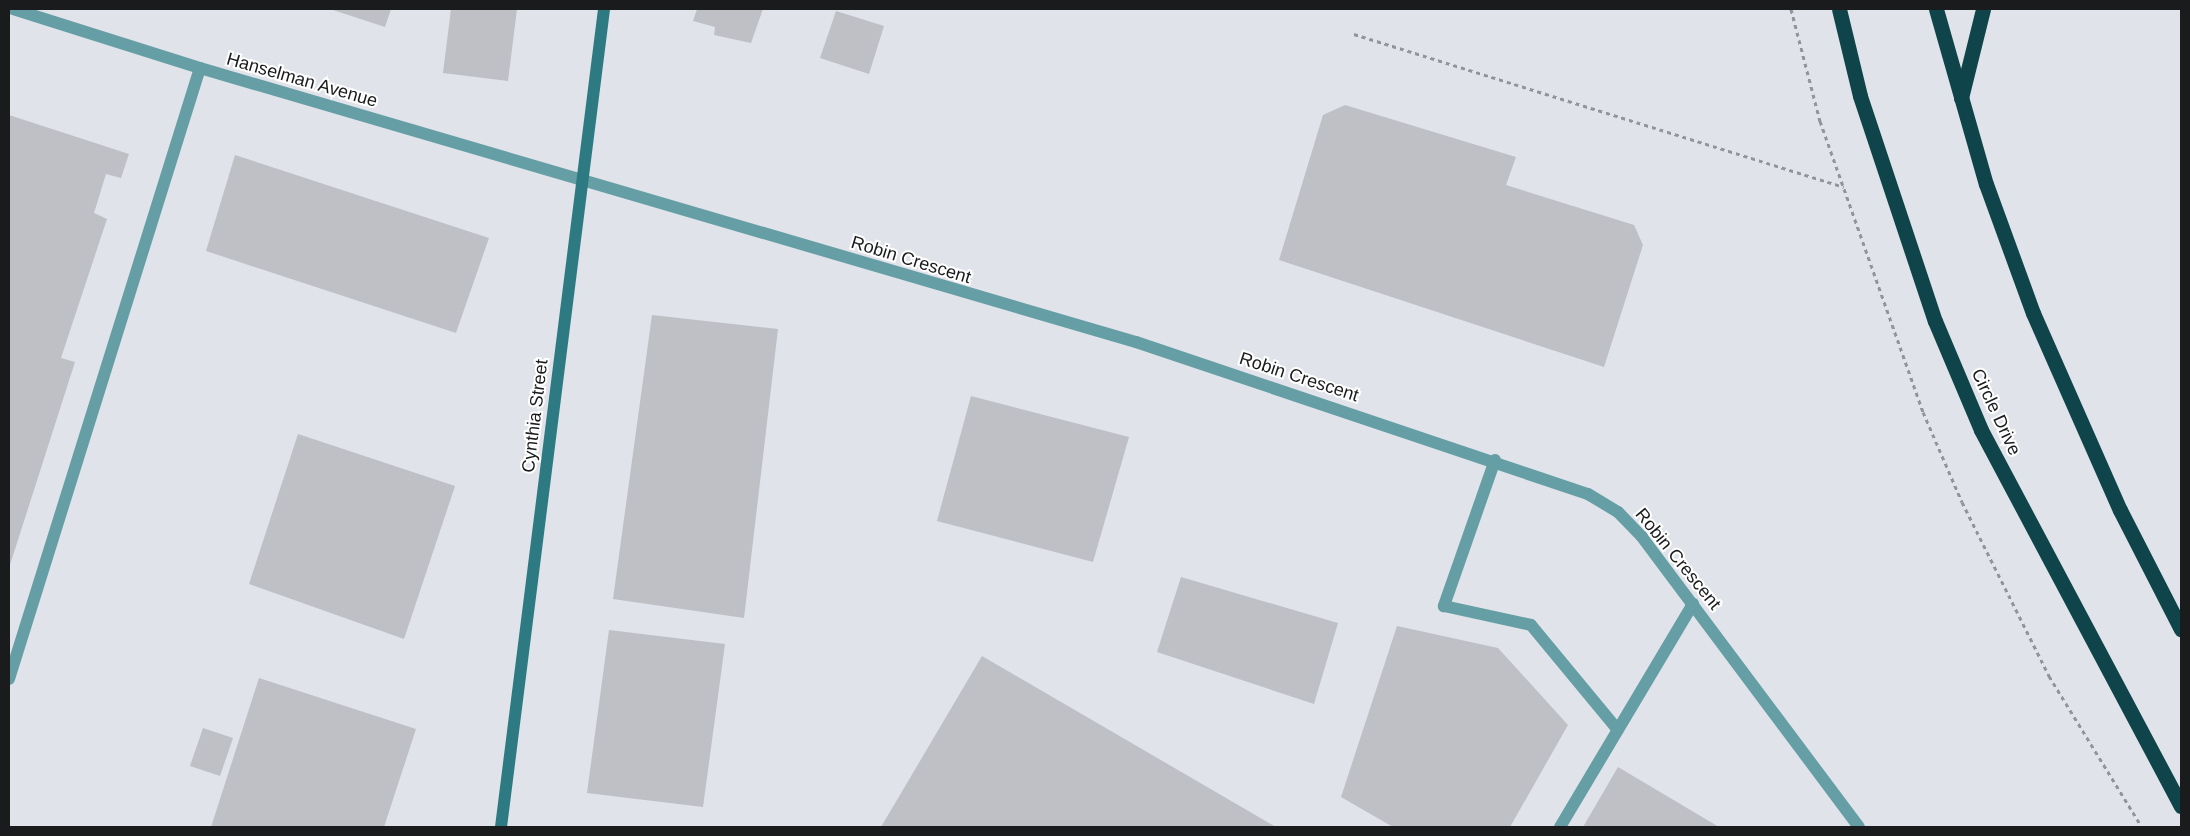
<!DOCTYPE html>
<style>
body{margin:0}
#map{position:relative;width:2190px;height:836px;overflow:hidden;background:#e0e3e9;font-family:Arial,sans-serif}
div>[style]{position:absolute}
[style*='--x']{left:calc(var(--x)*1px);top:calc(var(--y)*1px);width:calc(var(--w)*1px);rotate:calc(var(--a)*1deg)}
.building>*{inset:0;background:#bec0c6}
.path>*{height:3px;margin-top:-1.5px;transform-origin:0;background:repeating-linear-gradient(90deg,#929499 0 4px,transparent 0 8px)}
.lane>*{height:12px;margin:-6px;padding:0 6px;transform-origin:6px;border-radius:6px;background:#659fa5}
.street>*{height:12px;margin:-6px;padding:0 6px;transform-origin:6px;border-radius:6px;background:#659fa5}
.secondary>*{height:12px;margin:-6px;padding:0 6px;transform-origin:6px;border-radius:6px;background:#2e7a82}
.highway>*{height:15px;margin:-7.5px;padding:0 7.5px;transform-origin:7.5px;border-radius:7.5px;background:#0f454a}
span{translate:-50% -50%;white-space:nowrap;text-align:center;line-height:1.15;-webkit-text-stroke:4px #fff;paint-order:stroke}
.street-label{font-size:18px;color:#1a1b1d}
.frame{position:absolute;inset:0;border:10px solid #1a1b1d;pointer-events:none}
</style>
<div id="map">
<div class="building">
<i style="clip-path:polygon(330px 9px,391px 9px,385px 27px)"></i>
<i style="clip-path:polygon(451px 9px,517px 9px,508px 81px,443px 73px)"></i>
<i style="clip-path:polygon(697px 9px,763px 9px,751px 43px,714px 35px,715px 27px,693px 21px)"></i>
<i style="clip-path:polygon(836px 11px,884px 26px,869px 74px,820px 58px)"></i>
<i style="clip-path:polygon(1345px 105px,1516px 157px,1506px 185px,1634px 225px,1643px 245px,1604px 367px,1279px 260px,1323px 115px)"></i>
<i style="clip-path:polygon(9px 115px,129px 154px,121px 178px,106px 174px,94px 213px,107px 219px,61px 358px,75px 362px,9px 568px)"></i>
<i style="clip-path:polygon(235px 155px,489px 238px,456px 333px,206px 251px)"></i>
<i style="clip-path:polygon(652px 315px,778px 329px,744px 618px,613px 599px)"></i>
<i style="clip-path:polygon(971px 396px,1129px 437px,1093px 562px,937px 521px)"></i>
<i style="clip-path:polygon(298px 434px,455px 486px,404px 639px,249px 584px)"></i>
<i style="clip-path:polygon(1181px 577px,1338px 623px,1314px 704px,1157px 652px)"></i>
<i style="clip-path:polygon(1397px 626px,1498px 648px,1568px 725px,1510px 827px,1393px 827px,1341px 797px)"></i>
<i style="clip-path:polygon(609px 630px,725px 644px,703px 807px,587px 793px)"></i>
<i style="clip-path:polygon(982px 656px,1276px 827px,881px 827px)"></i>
<i style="clip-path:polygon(259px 678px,416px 729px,384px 827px,211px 827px)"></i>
<i style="clip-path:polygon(203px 728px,233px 738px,220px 776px,190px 766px)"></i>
<i style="clip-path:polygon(1618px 767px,1719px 827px,1583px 827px)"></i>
</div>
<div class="path">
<i style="--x:1791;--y:9;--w:116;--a:75.5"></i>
<i style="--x:1820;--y:121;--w:309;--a:70.5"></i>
<i style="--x:1923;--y:412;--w:98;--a:66.6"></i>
<i style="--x:1962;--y:502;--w:195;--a:63.4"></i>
<i style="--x:2049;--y:676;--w:177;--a:58.4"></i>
<i style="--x:1354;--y:34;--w:513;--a:17.34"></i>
</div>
<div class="lane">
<i style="--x:1495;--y:460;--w:155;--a:109.3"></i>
<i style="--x:1444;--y:606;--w:89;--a:12.3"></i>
<i style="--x:1531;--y:625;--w:136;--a:50.4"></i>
<i style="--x:9;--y:679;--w:640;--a:-72.64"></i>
<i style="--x:1560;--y:827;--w:260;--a:-59.2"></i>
</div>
<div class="street">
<i style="--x:13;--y:9;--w:196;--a:17.5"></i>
<i style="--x:200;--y:68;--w:975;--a:16.32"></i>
<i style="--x:1136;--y:342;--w:477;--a:18.6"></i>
<i style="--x:1588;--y:494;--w:35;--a:31"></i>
<i style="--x:1618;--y:512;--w:35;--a:46"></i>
<i style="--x:1642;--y:537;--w:362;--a:53.2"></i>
</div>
<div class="secondary">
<i style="--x:501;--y:827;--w:824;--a:-82.82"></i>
</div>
<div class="highway">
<i style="--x:1839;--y:9;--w:89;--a:76.4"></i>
<i style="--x:1860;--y:96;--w:237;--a:71.6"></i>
<i style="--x:1935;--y:321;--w:118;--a:67.1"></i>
<i style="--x:1981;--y:430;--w:426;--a:62"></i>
<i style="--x:1936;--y:9;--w:182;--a:74.1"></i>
<i style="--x:1986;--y:184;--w:137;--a:70"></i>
<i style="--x:2033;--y:313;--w:215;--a:66.2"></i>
<i style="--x:2120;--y:510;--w:134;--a:62.9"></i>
<i style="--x:1961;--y:98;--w:92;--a:-76.1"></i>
</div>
<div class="street-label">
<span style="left:302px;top:80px;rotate:16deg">Hanselman Avenue</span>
<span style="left:911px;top:260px;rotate:17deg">Robin Crescent</span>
<span style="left:1299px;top:377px;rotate:18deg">Robin Crescent</span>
<span style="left:1996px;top:412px;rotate:65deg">Circle Drive</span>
<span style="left:535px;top:416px;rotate:-83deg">Cynthia Street</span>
<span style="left:1678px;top:559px;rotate:51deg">Robin Crescent</span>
</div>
<div class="frame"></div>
</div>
